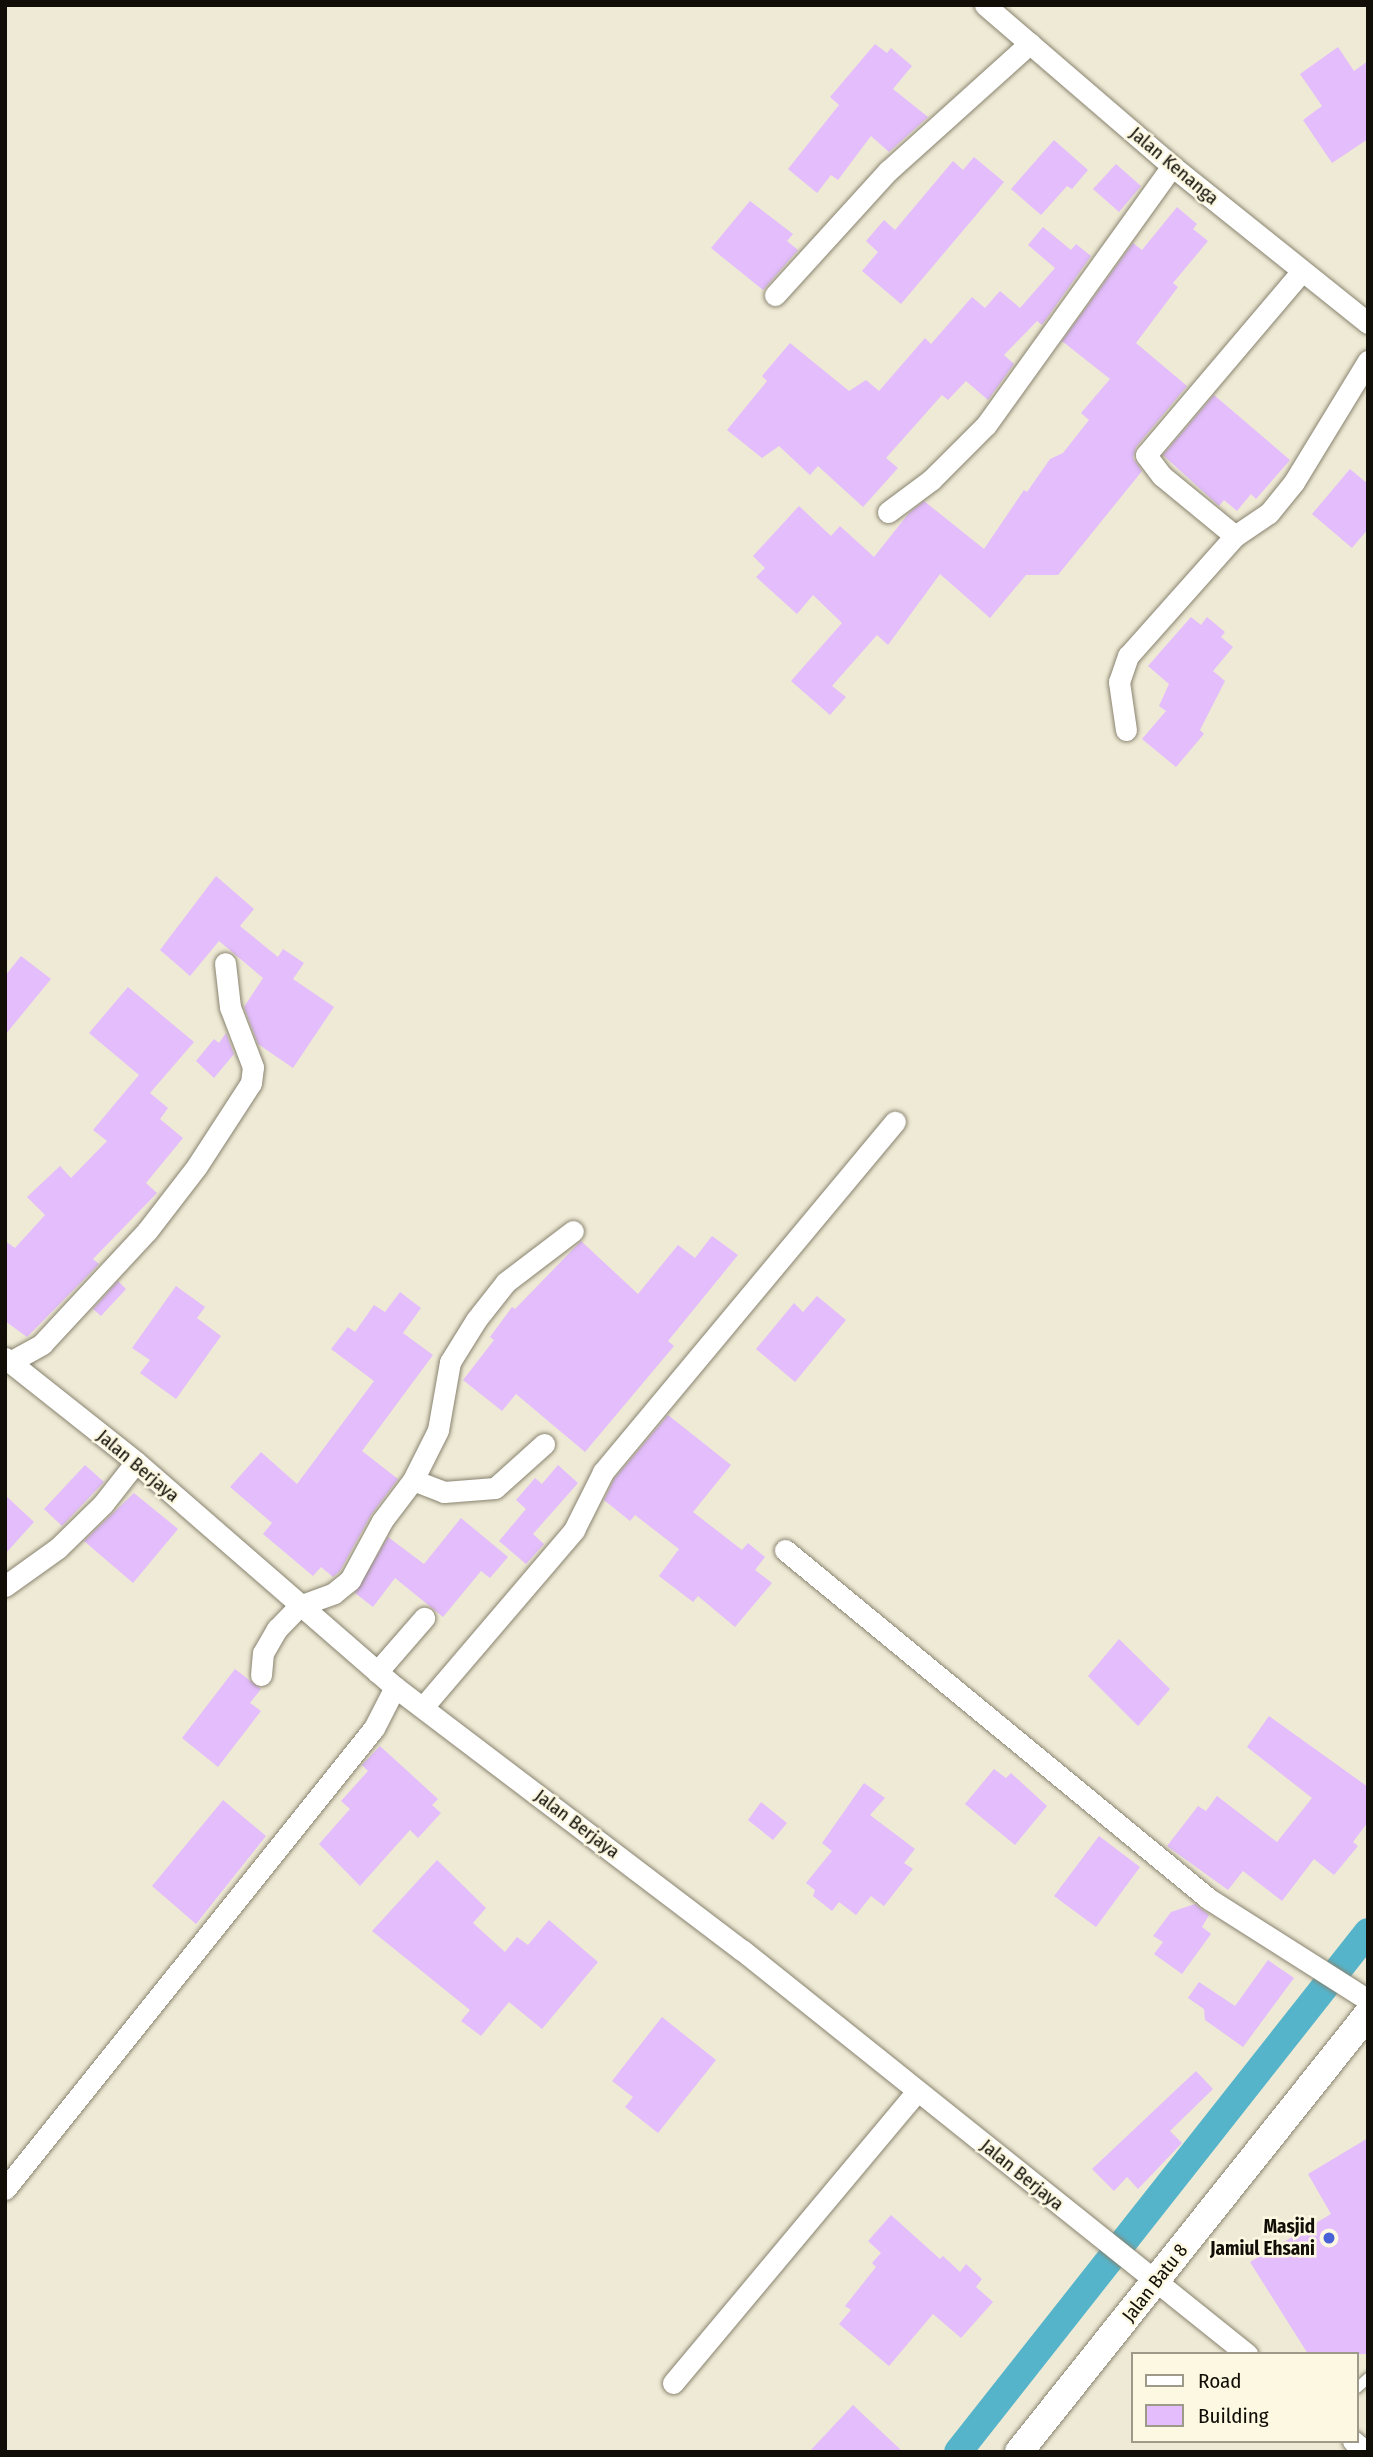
<!DOCTYPE html>
<style>
body{margin:0}
#map{position:relative;width:1373px;height:2457px;overflow:hidden;background:#efead5;font-family:"Fira Sans Condensed",sans-serif}
div>[style]{position:absolute}
[style*='--x']{left:calc(var(--x)*1px);top:calc(var(--y)*1px);width:calc(var(--w)*1px);rotate:calc(var(--a)*1deg)}
.canal>*{height:28px;margin:-14px;padding:0 14px;transform-origin:14px;border-radius:14px;background:#56b4ca}
.building>*{inset:0;background:#e3bdfc}
.roads{filter:drop-shadow(0 0 2px #888370) drop-shadow(0 0 2px #888370)}
.service>*{height:10px;margin:-5px;padding:0 5px;transform-origin:5px;border-radius:5px;background:#fff}
.minor>*{height:21px;margin:-10.5px;padding:0 10.5px;transform-origin:10.5px;border-radius:10.5px;background:#fff}
.tertiary>*{height:28px;margin:-14px;padding:0 14px;transform-origin:14px;border-radius:14px;background:#fff}
.dots>*{width:19px;height:19px;translate:-50% -50%;box-sizing:border-box;border:4px solid #fdf8e2;border-radius:50%}
span{translate:-50% -50%;white-space:nowrap;text-align:center;line-height:1.15;-webkit-text-stroke:5px #fdf8e2;paint-order:stroke}
.street-label{font-size:19px;color:#100e07}
.poi-label{font-size:19px;color:#100e07;font-weight:700}
.right{translate:-100% -50%;text-align:right}
.frame{position:absolute;inset:0;border:7px solid #100e07;pointer-events:none}
.legend{position:absolute;left:1131px;top:2352px;width:228px;height:91px;box-sizing:border-box;background:#fdf8e2;border:2px solid #9e9a8a;margin:0;padding:9px 12px;list-style:none;font-size:21px;color:#100e07}
.legend li{display:flex;align-items:center;gap:14px;height:35px}
.legend b{width:35px;border:2px solid #9e9a8a}
</style>
<div id="map">
<div class="canal">
<i style="--x:958;--y:2452;--w:662;--a:-51.75"></i>
</div>
<div class="building">
<i style="clip-path:polygon(875px 44px,887px 53px,891px 48px,912px 66px,893px 89px,928px 117px,889px 152px,871px 136px,838px 180px,831px 175px,817px 193px,788px 169px,839px 105px,830px 97px)"></i>
<i style="clip-path:polygon(1338px 47px,1354px 71px,1368px 61px,1368px 139px,1332px 163px,1303px 120px,1322px 106px,1300px 74px)"></i>
<i style="clip-path:polygon(1054px 140px,1088px 170px,1072px 189px,1067px 186px,1041px 215px,1011px 189px)"></i>
<i style="clip-path:polygon(974px 157px,1004px 182px,901px 304px,862px 271px,878px 252px,866px 241px,884px 220px,895px 230px,953px 161px,963px 170px)"></i>
<i style="clip-path:polygon(1116px 164px,1141px 186px,1119px 212px,1093px 189px)"></i>
<i style="clip-path:polygon(750px 201px,793px 234px,787px 241px,798px 250px,763px 290px,711px 248px)"></i>
<i style="clip-path:polygon(1177px 207px,1197px 224px,1193px 229px,1208px 241px,1173px 283px,1178px 287px,1136px 343px,1187px 386px,1136px 447px,1133px 458px,1142px 471px,1058px 575px,1026px 575px,990px 618px,940px 574px,888px 645px,877px 635px,832px 686px,846px 697px,830px 715px,791px 681px,842px 623px,813px 595px,797px 614px,756px 577px,765px 568px,753px 556px,799px 506px,831px 536px,840px 526px,874px 557px,909px 513px,924px 501px,984px 549px,1024px 490px,1027px 492px,1050px 459px,1063px 453px,1089px 420px,1081px 413px,1110px 379px,1062px 341px,1133px 243px,1142px 250px)"></i>
<i style="clip-path:polygon(1043px 227px,1071px 250px,1076px 244px,1091px 256px,1042px 325px,1037px 321px,1004px 355px,1014px 364px,988px 400px,966px 381px,948px 400px,942px 395px,886px 458px,898px 468px,863px 507px,818px 466px,810px 475px,779px 446px,762px 458px,727px 430px,767px 381px,762px 376px,790px 343px,849px 391px,866px 380px,879px 391px,925px 338px,931px 344px,972px 297px,985px 308px,1000px 291px,1020px 308px,1055px 268px,1028px 245px)"></i>
<i style="clip-path:polygon(1214px 395px,1290px 460px,1256px 499px,1251px 494px,1237px 511px,1224px 500px,1219px 506px,1163px 455px)"></i>
<i style="clip-path:polygon(1350px 469px,1368px 484px,1368px 529px,1352px 548px,1312px 514px)"></i>
<i style="clip-path:polygon(1191px 617px,1201px 625px,1207px 617px,1225px 632px,1221px 637px,1233px 647px,1213px 671px,1225px 681px,1200px 730px,1204px 734px,1176px 767px,1142px 739px,1166px 711px,1159px 706px,1169px 684px,1148px 666px)"></i>
<i style="clip-path:polygon(216px 876px,254px 909px,240px 926px,278px 957px,283px 949px,304px 963px,293px 979px,334px 1007px,293px 1068px,258px 1044px,244px 1007px,263px 978px,219px 941px,190px 976px,160px 950px)"></i>
<i style="clip-path:polygon(21px 956px,51px 979px,5px 1035px,5px 976px)"></i>
<i style="clip-path:polygon(128px 987px,194px 1042px,150px 1093px,168px 1108px,160px 1119px,183px 1138px,146px 1183px,157px 1193px,93px 1259px,99px 1264px,27px 1337px,5px 1321px,5px 1241px,15px 1248px,45px 1215px,27px 1197px,60px 1166px,71px 1178px,107px 1141px,93px 1130px,139px 1075px,89px 1033px)"></i>
<i style="clip-path:polygon(226px 1033px,234px 1054px,214px 1078px,196px 1061px,214px 1039px,219px 1043px)"></i>
<i style="clip-path:polygon(712px 1236px,738px 1255px,668px 1341px,674px 1346px,585px 1452px,516px 1394px,502px 1411px,463px 1380px,494px 1340px,490px 1337px,512px 1307px,515px 1309px,581px 1241px,638px 1294px,678px 1245px,695px 1258px)"></i>
<i style="clip-path:polygon(118px 1281px,126px 1289px,101px 1316px,93px 1309px)"></i>
<i style="clip-path:polygon(176px 1286px,205px 1307px,197px 1318px,221px 1336px,176px 1399px,140px 1373px,150px 1360px,132px 1348px)"></i>
<i style="clip-path:polygon(400px 1292px,421px 1308px,403px 1333px,433px 1355px,362px 1451px,398px 1479px,371px 1515px,340px 1571px,333px 1577px,321px 1567px,313px 1576px,263px 1534px,272px 1523px,230px 1487px,261px 1452px,297px 1484px,374px 1381px,331px 1349px,348px 1327px,355px 1332px,374px 1305px,385px 1312px)"></i>
<i style="clip-path:polygon(817px 1296px,846px 1320px,795px 1382px,756px 1349px,794px 1303px,803px 1312px)"></i>
<i style="clip-path:polygon(668px 1415px,731px 1465px,693px 1512px,742px 1550px,748px 1543px,765px 1557px,755px 1570px,772px 1583px,735px 1627px,698px 1596px,693px 1602px,659px 1576px,679px 1549px,635px 1515px,630px 1521px,604px 1500px,614px 1479px)"></i>
<i style="clip-path:polygon(85px 1465px,104px 1482px,62px 1526px,44px 1509px)"></i>
<i style="clip-path:polygon(558px 1465px,578px 1483px,533px 1534px,544px 1544px,526px 1564px,499px 1541px,526px 1509px,516px 1500px,535px 1478px,542px 1484px)"></i>
<i style="clip-path:polygon(134px 1493px,178px 1529px,133px 1583px,84px 1541px)"></i>
<i style="clip-path:polygon(5px 1495px,34px 1522px,5px 1554px)"></i>
<i style="clip-path:polygon(461px 1518px,508px 1557px,490px 1578px,481px 1571px,443px 1617px,395px 1578px,373px 1607px,355px 1593px,388px 1537px,424px 1564px)"></i>
<i style="clip-path:polygon(1119px 1639px,1170px 1689px,1138px 1726px,1088px 1676px)"></i>
<i style="clip-path:polygon(235px 1669px,261px 1689px,250px 1703px,261px 1711px,218px 1767px,182px 1738px)"></i>
<i style="clip-path:polygon(1269px 1716px,1368px 1787px,1368px 1822px,1353px 1842px,1358px 1846px,1334px 1875px,1314px 1859px,1282px 1901px,1243px 1871px,1228px 1890px,1167px 1846px,1198px 1806px,1206px 1811px,1217px 1796px,1277px 1842px,1312px 1798px,1247px 1747px)"></i>
<i style="clip-path:polygon(380px 1746px,438px 1799px,432px 1805px,441px 1813px,418px 1838px,410px 1830px,360px 1886px,319px 1844px,350px 1809px,341px 1801px,368px 1771px,362px 1765px)"></i>
<i style="clip-path:polygon(994px 1769px,1006px 1778px,1011px 1773px,1047px 1806px,1015px 1845px,965px 1804px)"></i>
<i style="clip-path:polygon(864px 1783px,885px 1798px,870px 1815px,915px 1849px,904px 1863px,913px 1869px,884px 1906px,871px 1896px,856px 1915px,839px 1902px,832px 1911px,813px 1896px,815px 1890px,806px 1883px,832px 1851px,822px 1843px)"></i>
<i style="clip-path:polygon(223px 1800px,266px 1836px,196px 1924px,152px 1886px)"></i>
<i style="clip-path:polygon(761px 1802px,787px 1823px,773px 1840px,748px 1820px)"></i>
<i style="clip-path:polygon(1099px 1836px,1140px 1867px,1096px 1927px,1054px 1896px)"></i>
<i style="clip-path:polygon(437px 1860px,486px 1908px,473px 1923px,505px 1952px,517px 1937px,528px 1945px,549px 1920px,598px 1962px,542px 2029px,509px 2002px,481px 2036px,461px 2021px,470px 2010px,372px 1931px)"></i>
<i style="clip-path:polygon(1195px 1904px,1209px 1915px,1202px 1927px,1211px 1934px,1182px 1974px,1154px 1954px,1163px 1942px,1153px 1936px,1171px 1912px)"></i>
<i style="clip-path:polygon(1268px 1960px,1294px 1978px,1243px 2047px,1205px 2020px,1204px 2009px,1188px 1998px,1199px 1982px,1235px 2006px)"></i>
<i style="clip-path:polygon(662px 2017px,716px 2060px,658px 2133px,625px 2107px,633px 2097px,612px 2081px)"></i>
<i style="clip-path:polygon(1196px 2071px,1213px 2089px,1170px 2131px,1182px 2143px,1138px 2189px,1127px 2177px,1114px 2191px,1092px 2169px)"></i>
<i style="clip-path:polygon(1368px 2138px,1368px 2354px,1308px 2354px,1250px 2262px,1331px 2214px,1308px 2174px)"></i>
<i style="clip-path:polygon(891px 2215px,940px 2259px,943px 2256px,960px 2272px,966px 2264px,982px 2279px,976px 2287px,993px 2302px,961px 2338px,933px 2314px,889px 2366px,839px 2324px,851px 2310px,845px 2306px,876px 2267px,872px 2263px,881px 2253px,868px 2241px)"></i>
<i style="clip-path:polygon(853px 2405px,903px 2452px,809px 2452px)"></i>
</div>
<div class="roads">
<div class="service">
<i style="--x:1357;--y:2388;--w:15;--a:-42"></i>
</div>
<div class="minor">
<i style="--x:985;--y:5;--w:247;--a:40.7"></i>
<i style="--x:1172;--y:166;--w:251;--a:38.7"></i>
<i style="--x:1302;--y:271;--w:241;--a:130.3"></i>
<i style="--x:1146;--y:455;--w:26;--a:53"></i>
<i style="--x:1162;--y:476;--w:94;--a:39.4"></i>
<i style="--x:1235;--y:536;--w:41;--a:-34.1"></i>
<i style="--x:1269;--y:513;--w:40;--a:-51"></i>
<i style="--x:1294;--y:482;--w:142;--a:-58.6"></i>
<i style="--x:775;--y:295;--w:168;--a:-47.7"></i>
<i style="--x:888;--y:171;--w:191;--a:-42"></i>
<i style="--x:888;--y:512;--w:54;--a:-36.7"></i>
<i style="--x:931;--y:480;--w:78;--a:-45"></i>
<i style="--x:986;--y:425;--w:319;--a:-54.3"></i>
<i style="--x:1126;--y:730;--w:49;--a:-98.3"></i>
<i style="--x:1119;--y:682;--w:28;--a:-71"></i>
<i style="--x:1128;--y:656;--w:161;--a:-48.3"></i>
<i style="--x:5;--y:1358;--w:167;--a:38.4"></i>
<i style="--x:136;--y:1462;--w:343;--a:41"></i>
<i style="--x:395;--y:1687;--w:435;--a:37.2"></i>
<i style="--x:742;--y:1950;--w:647;--a:38.66"></i>
<i style="--x:10;--y:1362;--w:37;--a:-29"></i>
<i style="--x:42;--y:1344;--w:154;--a:-47.1"></i>
<i style="--x:147;--y:1231;--w:82;--a:-52.4"></i>
<i style="--x:197;--y:1166;--w:99;--a:-57"></i>
<i style="--x:251;--y:1083;--w:16;--a:-83"></i>
<i style="--x:253;--y:1067;--w:64;--a:-111"></i>
<i style="--x:230;--y:1007;--w:44;--a:-96.5"></i>
<i style="--x:413;--y:1480;--w:33;--a:21"></i>
<i style="--x:444;--y:1492;--w:51;--a:-4.5"></i>
<i style="--x:495;--y:1488;--w:66;--a:-41.9"></i>
<i style="--x:785;--y:1550;--w:549;--a:39.46"></i>
<i style="--x:1209;--y:1899;--w:188;--a:32.4"></i>
<i style="--x:5;--y:1586;--w:65;--a:-35.6"></i>
<i style="--x:58;--y:1548;--w:63;--a:-44.4"></i>
<i style="--x:103;--y:1504;--w:53;--a:-51.8"></i>
<i style="--x:377;--y:1672;--w:72;--a:-49"></i>
<i style="--x:261;--y:1675;--w:22;--a:-85"></i>
<i style="--x:263;--y:1653;--w:28;--a:-60"></i>
<i style="--x:277;--y:1629;--w:32;--a:-46"></i>
<i style="--x:299;--y:1606;--w:37;--a:-20"></i>
<i style="--x:334;--y:1593;--w:21;--a:-39"></i>
<i style="--x:350;--y:1580;--w:67;--a:-61.5"></i>
<i style="--x:382;--y:1521;--w:51;--a:-52.9"></i>
<i style="--x:413;--y:1480;--w:56;--a:-63.4"></i>
<i style="--x:438;--y:1430;--w:69;--a:-80"></i>
<i style="--x:450;--y:1362;--w:49;--a:-58.2"></i>
<i style="--x:476;--y:1320;--w:48;--a:-51.7"></i>
<i style="--x:506;--y:1282;--w:84;--a:-37.3"></i>
<i style="--x:423;--y:1707;--w:233;--a:-49.5"></i>
<i style="--x:574;--y:1530;--w:65;--a:-63.4"></i>
<i style="--x:603;--y:1472;--w:456;--a:-50.2"></i>
<i style="--x:5;--y:2189;--w:590;--a:-51.33"></i>
<i style="--x:374;--y:1728;--w:46;--a:-62.9"></i>
<i style="--x:673;--y:2383;--w:381;--a:-50.1"></i>
<i style="--x:1353;--y:2441;--w:17;--a:40"></i>
</div>
<div class="tertiary">
<i style="--x:1019;--y:2452;--w:560;--a:-51.45"></i>
</div>
</div>
<div class="dots">
<i style="left:1329px;top:2238px;background:#4961d6"></i>
</div>
<div class="street-label">
<span style="left:1174px;top:166px;rotate:40deg">Jalan Kenanga</span>
<span style="left:138px;top:1466px;rotate:40deg">Jalan Berjaya</span>
<span style="left:577px;top:1824px;rotate:37deg">Jalan Berjaya</span>
<span style="left:1022px;top:2175px;rotate:39deg">Jalan Berjaya</span>
<span style="left:1155px;top:2283px;rotate:-52deg">Jalan Batu 8</span>
</div>
<div class="poi-label">
<span class="right" style="left:1315px;top:2238px">Masjid<br>Jamiul Ehsani</span>
</div>
<div class="frame"></div>
<ul class="legend">
<li><b style="height:9px;background:#fff"></b>Road</li>
<li><b style="height:19px;background:#e3bdfc"></b>Building</li>
</ul>
</div>
